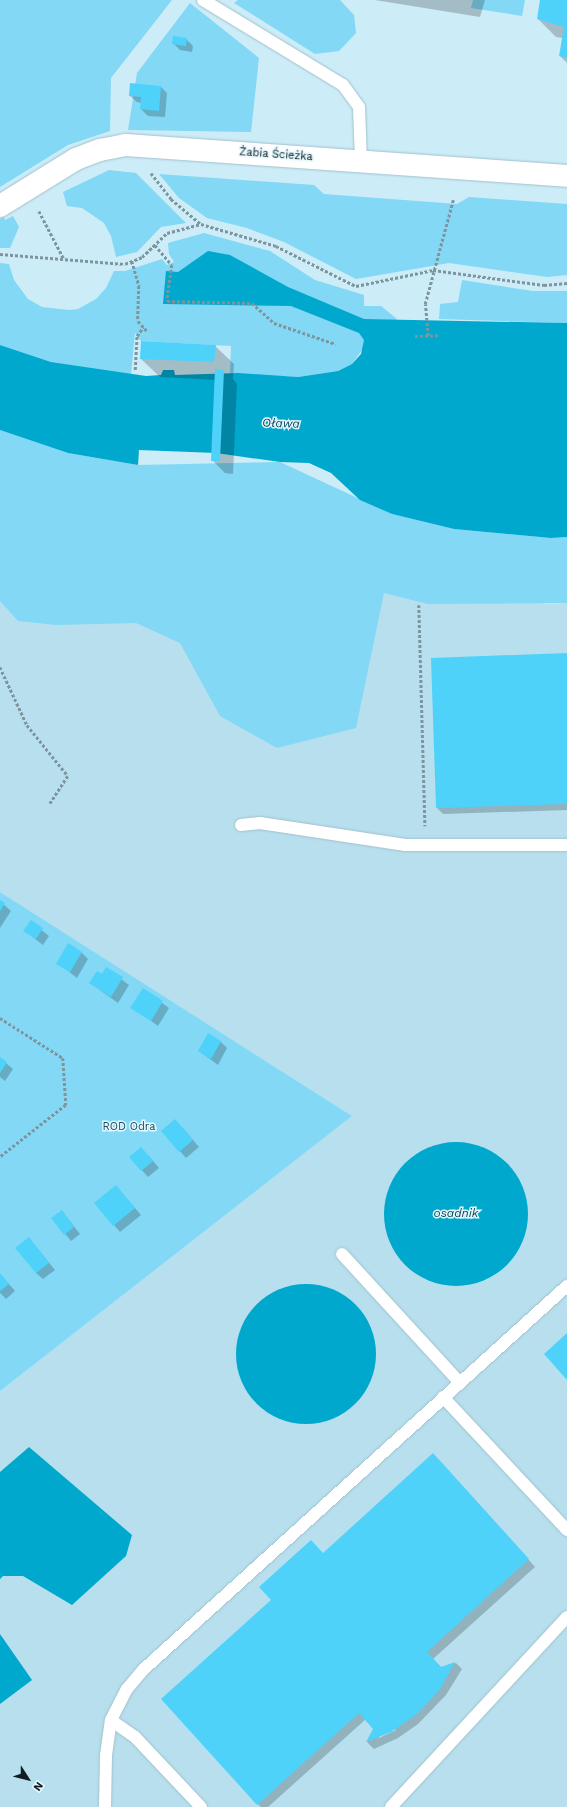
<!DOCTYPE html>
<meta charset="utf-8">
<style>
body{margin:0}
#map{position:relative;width:567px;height:1807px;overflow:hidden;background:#ccecf8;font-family:"Work Sans",sans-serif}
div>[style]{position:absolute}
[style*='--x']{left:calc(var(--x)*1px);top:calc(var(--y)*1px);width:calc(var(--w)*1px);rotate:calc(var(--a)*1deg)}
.built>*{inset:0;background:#b7dfee}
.green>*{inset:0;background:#82d8f5}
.water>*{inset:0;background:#00a8ce}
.round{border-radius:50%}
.shadow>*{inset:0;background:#0003}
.building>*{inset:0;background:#4fd2fa}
.path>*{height:2.5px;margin-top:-1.25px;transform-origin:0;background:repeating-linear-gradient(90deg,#7e959e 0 3px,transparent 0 5px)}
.roads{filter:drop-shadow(0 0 1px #a2c1cc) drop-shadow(0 0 1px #a2c1cc)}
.lane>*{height:12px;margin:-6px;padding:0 6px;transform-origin:6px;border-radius:6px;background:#fff}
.street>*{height:22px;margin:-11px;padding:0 11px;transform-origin:11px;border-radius:11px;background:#fff}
span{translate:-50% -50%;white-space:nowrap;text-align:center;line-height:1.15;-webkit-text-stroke:3px #e4f7fe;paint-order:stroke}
.street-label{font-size:11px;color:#111d21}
.park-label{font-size:11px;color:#164d5e}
.water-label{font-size:12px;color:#0b4556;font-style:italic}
.north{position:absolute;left:8px;top:1759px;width:40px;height:40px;-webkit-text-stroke:3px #e4f7fe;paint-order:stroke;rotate:126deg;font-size:11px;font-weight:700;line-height:16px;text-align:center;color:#111d21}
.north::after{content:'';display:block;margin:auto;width:14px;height:18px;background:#111d21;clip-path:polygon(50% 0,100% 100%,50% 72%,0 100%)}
</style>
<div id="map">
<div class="built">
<i style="clip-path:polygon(0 450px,547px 604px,567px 603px,567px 1807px,0 1807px,0 1391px,352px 1116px,0 892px)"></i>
</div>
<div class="green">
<i style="clip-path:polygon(0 0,172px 0,111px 78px,110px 131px,68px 145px,0 187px)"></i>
<i style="clip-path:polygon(238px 0,340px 0,354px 15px,356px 33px,339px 51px,315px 54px,234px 3px)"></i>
<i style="clip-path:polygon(473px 0,525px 0,522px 16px,471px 8px)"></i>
<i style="clip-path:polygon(190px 3px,259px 58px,251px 132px,128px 130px,137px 73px)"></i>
<i style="clip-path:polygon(109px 170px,136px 173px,186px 223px,161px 227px,137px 252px,116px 257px,111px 236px,104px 223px,82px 208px,67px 206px,63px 192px)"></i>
<i style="clip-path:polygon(159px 174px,314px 185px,324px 194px,457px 204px,469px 197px,567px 204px,567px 275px,547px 277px,449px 263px,356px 279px,284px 242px,247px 228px,207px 218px,179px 198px)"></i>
<i style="clip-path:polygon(13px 216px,19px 227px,10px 248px,0 248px,0 219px,4px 217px,5px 220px)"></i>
<i style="clip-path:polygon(204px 233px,270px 251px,315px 280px,364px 295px,364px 306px,381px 306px,397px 319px,374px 333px,352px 364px,338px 371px,298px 377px,230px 374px,231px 346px,141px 341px,135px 333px,131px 375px,51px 362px,0 345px,0 263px,9px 264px,14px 280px,28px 299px,42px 307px,69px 310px,78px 309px,96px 299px,106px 288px,114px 271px,125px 271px,162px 259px,167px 265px,174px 262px,169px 254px,168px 243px)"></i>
<i style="clip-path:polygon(462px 280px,533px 291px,567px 291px,567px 323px,439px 319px,440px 304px,458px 302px)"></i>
<i style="clip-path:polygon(0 430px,68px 453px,138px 465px,280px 462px,392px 514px,454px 529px,551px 538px,567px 537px,567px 603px,428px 604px,384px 593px,356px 728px,277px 748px,220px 716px,180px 643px,136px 623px,56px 625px,18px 621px,0 601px)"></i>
<i style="clip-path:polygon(0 892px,352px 1116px,0 1391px)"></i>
</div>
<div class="water">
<i style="clip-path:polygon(208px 251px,230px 255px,288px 287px,364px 319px,567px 323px,567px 537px,551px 538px,454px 529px,392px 514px,360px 500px,331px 473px,309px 463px,280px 462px,216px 453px,139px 450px,138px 465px,68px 453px,0 430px,0 345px,51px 362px,146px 376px,161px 375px,163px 370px,174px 370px,175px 375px,238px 373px,298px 377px,338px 371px,352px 364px,361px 354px,364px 340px,359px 333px,291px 306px,163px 304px,166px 271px,178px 272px)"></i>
<i class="round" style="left:384px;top:1142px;width:144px;height:144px"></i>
<i class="round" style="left:236px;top:1284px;width:140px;height:140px"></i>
<i style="clip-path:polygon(29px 1447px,132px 1535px,126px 1556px,72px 1605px,23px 1576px,3px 1576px,0 1579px,0 1472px)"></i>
<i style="clip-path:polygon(0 1634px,32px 1680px,0 1704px)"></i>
</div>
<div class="shadow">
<i style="clip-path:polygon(375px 0,485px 0,480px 17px)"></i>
<i style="clip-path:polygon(541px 0,567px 0,567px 63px,560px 56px,563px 38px,556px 37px,538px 19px)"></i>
<i style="clip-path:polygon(186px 39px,193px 46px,192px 52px,180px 50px,173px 43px)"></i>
<i style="clip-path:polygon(161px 87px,167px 93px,165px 117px,148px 116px,141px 109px,142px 103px,137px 102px,130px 96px)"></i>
<i style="clip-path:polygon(215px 346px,234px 364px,233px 379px,237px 384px,233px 474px,225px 473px,212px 460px,216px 380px,160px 377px,141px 359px)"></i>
<i style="clip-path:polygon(567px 654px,567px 810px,443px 814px,437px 808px)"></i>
<i style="clip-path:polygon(0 901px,11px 911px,0 928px)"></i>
<i style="clip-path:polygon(31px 922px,49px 936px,43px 945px,25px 931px)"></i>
<i style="clip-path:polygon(81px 952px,88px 959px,77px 978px,58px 963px)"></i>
<i style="clip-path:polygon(106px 968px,129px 985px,118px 1003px,90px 983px,102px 975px)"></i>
<i style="clip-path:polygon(143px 989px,169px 1008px,158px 1026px,132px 1007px)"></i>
<i style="clip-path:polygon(221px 1042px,227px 1048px,218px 1065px,199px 1051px)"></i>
<i style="clip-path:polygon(0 1058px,13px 1069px,5px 1081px,0 1077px)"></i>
<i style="clip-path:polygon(182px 1127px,199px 1147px,186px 1158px,162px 1131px)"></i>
<i style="clip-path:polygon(148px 1155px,159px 1168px,148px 1177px,131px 1158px)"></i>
<i style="clip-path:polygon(116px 1186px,141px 1215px,120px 1232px,114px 1225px)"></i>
<i style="clip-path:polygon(62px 1211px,80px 1234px,71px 1241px,52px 1218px)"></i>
<i style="clip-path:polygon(29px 1238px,55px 1270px,43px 1279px,36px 1273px)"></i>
<i style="clip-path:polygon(0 1274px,15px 1291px,6px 1299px,0 1293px)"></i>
<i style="clip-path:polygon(evenodd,440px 1461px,535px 1567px,433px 1659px,442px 1668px,456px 1663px,462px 1669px,446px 1695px,418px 1724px,398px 1738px,374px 1749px,367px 1742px,375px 1728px,366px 1719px,268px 1807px,261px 1807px,258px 1804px,323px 1554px,440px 1461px,395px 1729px,396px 1730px,379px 1738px,379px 1736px,395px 1729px)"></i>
</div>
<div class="building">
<i style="clip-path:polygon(540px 0,567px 0,567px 58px,559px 56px,564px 27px,537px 19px)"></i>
<i style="clip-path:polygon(173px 36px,187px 38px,186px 46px,172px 44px)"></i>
<i style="clip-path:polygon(130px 83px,161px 86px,159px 111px,140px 109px,141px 97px,129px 96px)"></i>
<i style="clip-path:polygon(141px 341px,216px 345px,214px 362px,140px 359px)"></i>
<i style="clip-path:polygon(215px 369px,224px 370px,220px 461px,211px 461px)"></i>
<i style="clip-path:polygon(567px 653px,567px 804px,436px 808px,431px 658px)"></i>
<i style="clip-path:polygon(0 900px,5px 903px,0 911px)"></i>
<i style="clip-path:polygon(31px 920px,43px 928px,36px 939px,23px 931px)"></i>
<i style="clip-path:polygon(68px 943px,82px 952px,70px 972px,56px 964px)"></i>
<i style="clip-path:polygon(106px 967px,123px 977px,111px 997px,89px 983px,97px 971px,102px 974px)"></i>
<i style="clip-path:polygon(143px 988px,163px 1001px,151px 1021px,130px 1008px)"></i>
<i style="clip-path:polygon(208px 1033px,221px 1041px,211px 1059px,198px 1051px)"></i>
<i style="clip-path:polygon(0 1057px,7px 1062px,0 1073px)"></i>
<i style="clip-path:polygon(175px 1119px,193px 1140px,179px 1152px,161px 1131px)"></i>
<i style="clip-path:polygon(141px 1147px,153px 1161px,141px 1171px,129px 1157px)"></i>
<i style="clip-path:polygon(116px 1185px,135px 1208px,113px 1226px,94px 1203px)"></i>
<i style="clip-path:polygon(62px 1210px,74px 1227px,64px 1235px,51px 1218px)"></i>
<i style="clip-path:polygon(29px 1237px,49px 1263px,36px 1273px,15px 1248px)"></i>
<i style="clip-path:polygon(0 1273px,9px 1284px,0 1291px)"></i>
<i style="clip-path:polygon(567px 1333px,567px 1380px,544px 1354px)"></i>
<i style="clip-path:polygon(433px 1453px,529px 1559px,427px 1652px,441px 1667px,455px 1662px,440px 1689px,418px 1713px,391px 1732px,366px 1742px,373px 1729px,359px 1713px,257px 1805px,161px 1699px,271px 1600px,259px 1587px,311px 1540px,323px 1553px)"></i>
</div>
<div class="path">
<i style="--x:151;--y:173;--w:33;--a:52"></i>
<i style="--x:171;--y:199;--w:39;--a:40"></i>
<i style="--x:201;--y:224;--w:78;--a:16.3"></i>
<i style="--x:276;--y:246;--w:89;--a:26.6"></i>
<i style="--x:356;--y:286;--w:79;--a:-11.7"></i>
<i style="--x:433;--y:270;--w:112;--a:7.7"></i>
<i style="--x:544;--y:285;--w:23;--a:-5"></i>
<i style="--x:39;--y:211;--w:54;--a:62.5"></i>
<i style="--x:155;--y:245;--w:26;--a:50"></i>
<i style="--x:172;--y:265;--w:36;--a:98"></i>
<i style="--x:167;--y:301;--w:85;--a:1.3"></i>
<i style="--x:252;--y:303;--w:30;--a:42"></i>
<i style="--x:274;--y:323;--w:65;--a:18.7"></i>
<i style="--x:0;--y:254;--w:125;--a:4.6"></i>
<i style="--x:125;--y:264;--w:18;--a:-22"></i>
<i style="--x:142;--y:257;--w:35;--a:-44"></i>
<i style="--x:167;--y:233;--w:35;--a:-15"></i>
<i style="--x:132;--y:261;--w:26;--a:74"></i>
<i style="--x:139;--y:286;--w:35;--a:92"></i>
<i style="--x:138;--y:321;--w:15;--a:48"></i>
<i style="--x:415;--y:336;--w:24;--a:-2"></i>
<i style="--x:428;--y:336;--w:32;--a:-95"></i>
<i style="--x:425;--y:304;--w:108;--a:-74.9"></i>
<i style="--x:135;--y:370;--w:34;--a:-87"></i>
<i style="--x:137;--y:336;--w:11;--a:-56"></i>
<i style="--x:419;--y:605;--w:221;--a:88.4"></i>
<i style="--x:0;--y:667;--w:64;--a:65"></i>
<i style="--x:27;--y:725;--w:65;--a:51.2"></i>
<i style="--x:68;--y:776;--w:33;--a:123"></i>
<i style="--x:0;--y:1018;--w:75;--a:32.4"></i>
<i style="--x:63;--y:1058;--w:47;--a:86.3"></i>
<i style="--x:66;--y:1105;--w:84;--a:141.8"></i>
</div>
<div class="roads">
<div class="lane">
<i style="--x:203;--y:0;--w:164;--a:31.3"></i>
<i style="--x:343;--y:85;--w:27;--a:54"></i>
<i style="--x:359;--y:107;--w:54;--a:87.9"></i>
<i style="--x:241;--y:825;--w:19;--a:-6"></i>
<i style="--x:260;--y:823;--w:147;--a:8.6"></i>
<i style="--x:405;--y:845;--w:162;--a:0"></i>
<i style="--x:342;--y:1254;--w:175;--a:47.5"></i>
<i style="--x:443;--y:1397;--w:182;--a:47"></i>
<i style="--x:105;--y:1807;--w:52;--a:-88.9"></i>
<i style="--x:106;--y:1755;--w:35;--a:-82"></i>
<i style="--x:201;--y:1807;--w:96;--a:-133.3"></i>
<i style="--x:135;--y:1737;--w:29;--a:-145"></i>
<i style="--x:111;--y:1720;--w:35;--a:-63"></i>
<i style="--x:127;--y:1689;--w:26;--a:-50"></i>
<i style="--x:144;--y:1669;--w:571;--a:-42.16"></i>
<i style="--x:391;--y:1807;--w:259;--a:-47.2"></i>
</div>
<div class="street">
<i style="--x:0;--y:206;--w:89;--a:-31.7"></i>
<i style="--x:76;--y:159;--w:26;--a:-21"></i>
<i style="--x:100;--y:150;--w:26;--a:-11"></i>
<i style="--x:126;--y:145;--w:442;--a:4"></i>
</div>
</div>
<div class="street-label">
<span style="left:276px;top:155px;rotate:4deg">Żabia Ścieżka</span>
</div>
<div class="park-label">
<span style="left:129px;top:1127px">ROD Odra</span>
</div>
<div class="water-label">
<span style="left:281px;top:424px;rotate:2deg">Oława</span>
<span style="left:456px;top:1214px">osadnik</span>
</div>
<div class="north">N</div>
</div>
